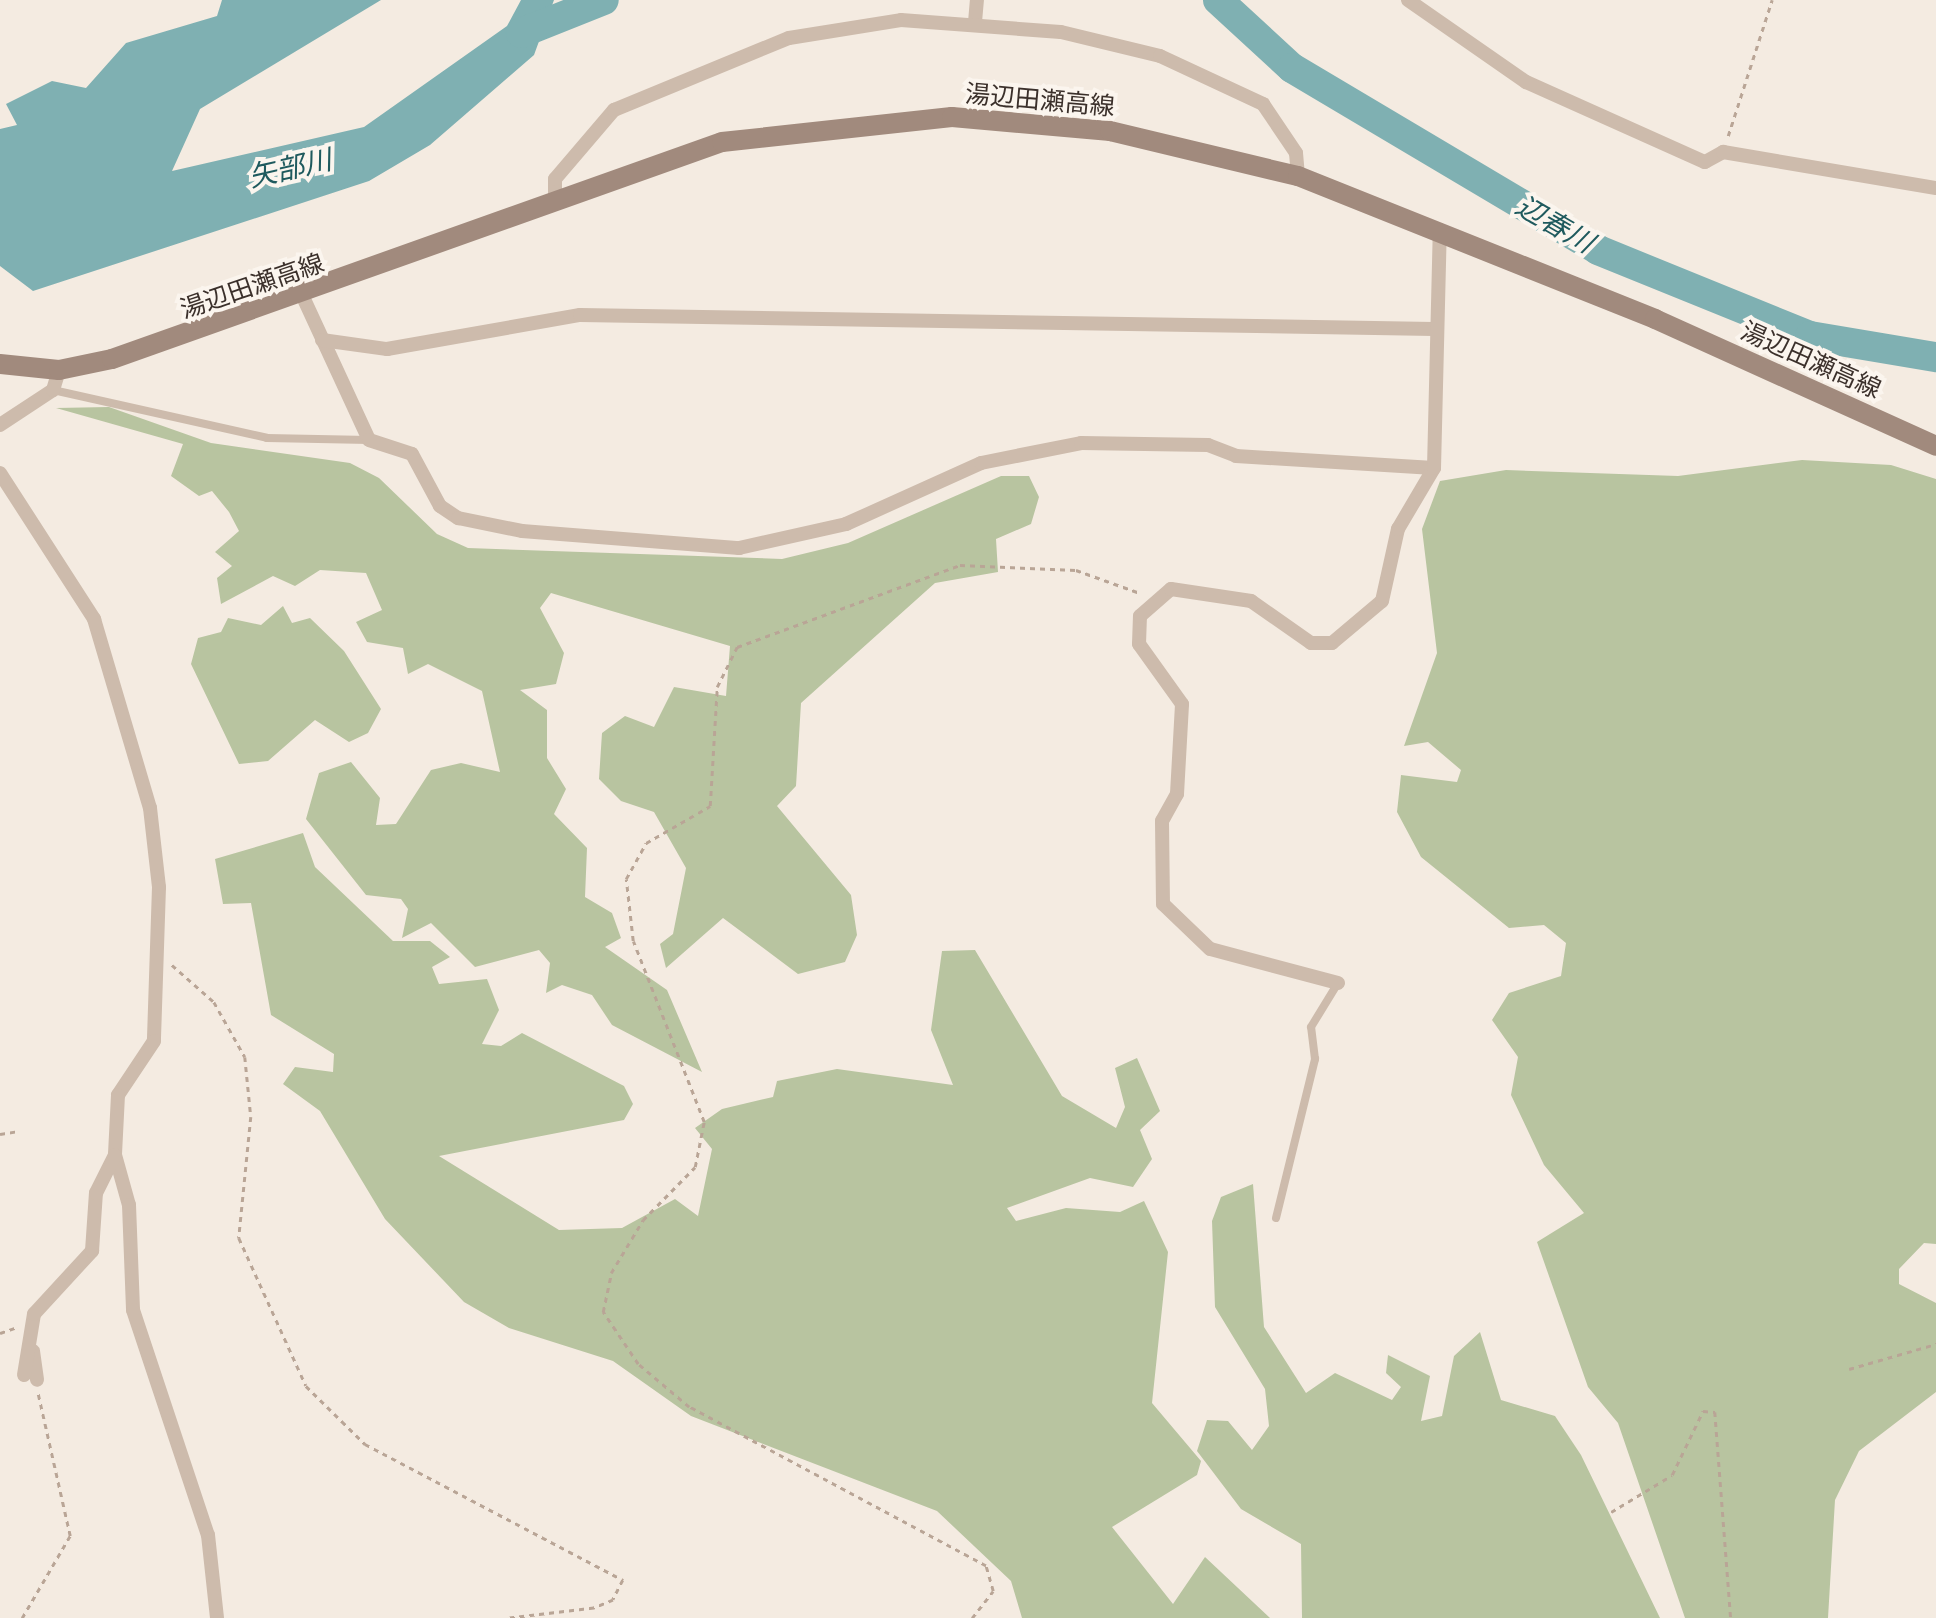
<!DOCTYPE html>
<meta charset="utf-8">
<style>
body{margin:0}
#map{position:relative;width:1936px;height:1618px;overflow:hidden;background:#f4ebe1;font-family:"Titillium Web","Noto Sans JP",sans-serif}
div>[style]{position:absolute}
[style*='--x']{left:calc(var(--x)*1px);top:calc(var(--y)*1px);width:calc(var(--w)*1px);rotate:calc(var(--a)*1deg)}
.green>*{inset:0;background:#b8c4a0}
.water>*{inset:0;background:#7fb0b2}
.river>*{height:30px;margin:-15px;padding:0 15px;transform-origin:15px;border-radius:15px;background:#7fb0b2}
.path>*{height:2.5px;margin-top:-1.25px;transform-origin:0;background:repeating-linear-gradient(90deg,#b9a596 0 5px,transparent 0 10px)}
.service>*{height:8px;margin:-4px;padding:0 4px;transform-origin:4px;border-radius:4px;background:#cdbbac}
.minor>*{height:14px;margin:-7px;padding:0 7px;transform-origin:7px;border-radius:7px;background:#cdbbac}
.secondary>*{height:20px;margin:-10px;padding:0 10px;transform-origin:10px;border-radius:10px;background:#a18a7d}
span{translate:-50% -50%;white-space:nowrap;text-align:center;line-height:1.15;-webkit-text-stroke:8px #fbf5ee;paint-order:stroke}
.street-label{font-size:25px;color:#3b302b}
.water-label{font-size:28px;color:#1f5a5e;font-style:italic}
</style>
<div id="map">
<div class="green">
<i style="clip-path:polygon(109px 407px,211px 443px,350px 463px,379px 478px,437px 534px,468px 548px,782px 559px,848px 543px,1001px 476px,1029px 476px,1039px 497px,1031px 524px,996px 539px,998px 572px,935px 583px,801px 703px,796px 786px,777px 806px,851px 895px,857px 935px,845px 962px,798px 974px,723px 918px,666px 968px,660px 944px,673px 934px,686px 868px,654px 812px,621px 801px,599px 779px,602px 733px,625px 716px,654px 727px,674px 687px,726px 696px,730px 646px,551px 593px,540px 608px,564px 653px,556px 684px,520px 690px,547px 710px,547px 758px,566px 789px,554px 814px,587px 848px,585px 897px,612px 913px,621px 938px,605px 947px,667px 990px,702px 1072px,612px 1025px,592px 995px,562px 985px,546px 993px,550px 963px,539px 950px,475px 967px,431px 923px,402px 938px,408px 909px,401px 899px,366px 895px,306px 819px,319px 773px,351px 762px,380px 798px,376px 825px,396px 824px,431px 770px,461px 763px,500px 772px,482px 691px,428px 664px,408px 674px,403px 648px,367px 642px,356px 622px,382px 610px,366px 573px,320px 570px,295px 586px,273px 576px,221px 604px,217px 578px,232px 566px,215px 552px,239px 531px,229px 512px,212px 491px,199px 496px,171px 476px,183px 444px,56px 408px)"></i>
<i style="clip-path:polygon(1802px 460px,1891px 465px,1936px 479px,1936px 1244px,1924px 1243px,1899px 1269px,1899px 1284px,1936px 1303px,1936px 1392px,1859px 1451px,1835px 1500px,1828px 1618px,1685px 1618px,1618px 1423px,1588px 1387px,1537px 1242px,1584px 1213px,1544px 1165px,1511px 1095px,1518px 1057px,1492px 1020px,1509px 993px,1561px 976px,1566px 943px,1544px 925px,1509px 928px,1421px 857px,1397px 812px,1401px 775px,1457px 782px,1461px 770px,1428px 742px,1404px 746px,1437px 653px,1422px 529px,1440px 481px,1506px 470px,1678px 476px)"></i>
<i style="clip-path:polygon(283px 606px,292px 623px,310px 618px,344px 651px,381px 709px,368px 733px,349px 742px,315px 720px,268px 761px,239px 764px,191px 664px,198px 638px,221px 632px,228px 618px,261px 625px)"></i>
<i style="clip-path:polygon(303px 833px,315px 867px,393px 941px,430px 941px,450px 957px,432px 967px,439px 984px,487px 979px,499px 1010px,482px 1044px,501px 1046px,522px 1033px,624px 1086px,633px 1104px,624px 1120px,439px 1156px,559px 1230px,622px 1228px,675px 1199px,698px 1216px,712px 1149px,695px 1128px,722px 1109px,773px 1097px,777px 1081px,837px 1069px,953px 1085px,931px 1030px,942px 951px,975px 950px,1062px 1096px,1116px 1128px,1125px 1107px,1115px 1068px,1137px 1058px,1160px 1111px,1140px 1130px,1152px 1159px,1133px 1187px,1090px 1178px,1007px 1208px,1016px 1221px,1066px 1208px,1120px 1212px,1144px 1201px,1168px 1252px,1152px 1403px,1201px 1461px,1197px 1475px,1112px 1527px,1173px 1604px,1205px 1557px,1270px 1618px,1022px 1618px,1011px 1581px,937px 1511px,691px 1416px,613px 1361px,509px 1328px,464px 1302px,385px 1219px,320px 1111px,283px 1084px,295px 1067px,333px 1072px,334px 1054px,271px 1015px,251px 903px,223px 904px,215px 859px)"></i>
<i style="clip-path:polygon(1253px 1184px,1264px 1327px,1306px 1393px,1335px 1373px,1392px 1400px,1401px 1387px,1386px 1373px,1388px 1355px,1430px 1376px,1421px 1421px,1442px 1416px,1454px 1356px,1480px 1332px,1501px 1400px,1555px 1416px,1581px 1455px,1660px 1618px,1302px 1618px,1301px 1544px,1241px 1509px,1197px 1451px,1207px 1420px,1228px 1421px,1252px 1450px,1269px 1426px,1265px 1389px,1215px 1307px,1212px 1221px,1221px 1197px)"></i>
</div>
<div class="water">
<i style="clip-path:polygon(222px 0,381px 0,200px 109px,172px 171px,364px 127px,507px 26px,521px 0,554px 0,534px 55px,430px 145px,369px 181px,33px 291px,0 266px,0 129px,17px 125px,6px 104px,52px 81px,86px 88px,126px 43px,217px 16px)"></i>
</div>
<div class="river">
<i style="--x:1218;--y:0;--w:100;--a:42.6"></i>
<i style="--x:1292;--y:68;--w:356;--a:30.7"></i>
<i style="--x:1598;--y:250;--w:229;--a:22.1"></i>
<i style="--x:1810;--y:336;--w:128;--a:9.5"></i>
<i style="--x:521;--y:33;--w:89;--a:-21.7"></i>
</div>
<div class="path">
<i style="--x:1728;--y:136;--w:143;--a:-72.1"></i>
<i style="--x:172;--y:965;--w:56;--a:41.4"></i>
<i style="--x:214;--y:1002;--w:63;--a:60.6"></i>
<i style="--x:245;--y:1057;--w:60;--a:84.3"></i>
<i style="--x:251;--y:1117;--w:122;--a:95.7"></i>
<i style="--x:239;--y:1238;--w:162;--a:65.6"></i>
<i style="--x:306;--y:1386;--w:83;--a:44.5"></i>
<i style="--x:365;--y:1444;--w:292;--a:27.8"></i>
<i style="--x:623;--y:1580;--w:22;--a:117"></i>
<i style="--x:613;--y:1600;--w:21;--a:157"></i>
<i style="--x:594;--y:1608;--w:85;--a:173.2"></i>
<i style="--x:0;--y:1134;--w:20;--a:-9"></i>
<i style="--x:0;--y:1333;--w:18;--a:-19"></i>
<i style="--x:1849;--y:1369;--w:91;--a:-16"></i>
<i style="--x:1611;--y:1512;--w:71;--a:-31.2"></i>
<i style="--x:1672;--y:1475;--w:71;--a:-64.2"></i>
<i style="--x:1703;--y:1411;--w:12;--a:5"></i>
<i style="--x:1715;--y:1412;--w:207;--a:85.6"></i>
<i style="--x:22;--y:1618;--w:95;--a:-59.7"></i>
<i style="--x:70;--y:1536;--w:146;--a:-102.7"></i>
<i style="--x:972;--y:1618;--w:34;--a:-52"></i>
<i style="--x:993;--y:1591;--w:26;--a:-106"></i>
<i style="--x:986;--y:1566;--w:337;--a:-151.8"></i>
<i style="--x:689;--y:1407;--w:67;--a:-139.9"></i>
<i style="--x:638;--y:1364;--w:63;--a:-123.9"></i>
<i style="--x:603;--y:1312;--w:40;--a:-78"></i>
<i style="--x:611;--y:1273;--w:62;--a:-58.9"></i>
<i style="--x:643;--y:1220;--w:74;--a:-45.5"></i>
<i style="--x:695;--y:1167;--w:46;--a:-78.7"></i>
<i style="--x:704;--y:1122;--w:194;--a:-111.4"></i>
<i style="--x:633;--y:941;--w:62;--a:-96.4"></i>
<i style="--x:626;--y:879;--w:41;--a:-60.9"></i>
<i style="--x:646;--y:843;--w:74;--a:-30"></i>
<i style="--x:710;--y:806;--w:119;--a:-86.6"></i>
<i style="--x:717;--y:687;--w:45;--a:-63.4"></i>
<i style="--x:737;--y:647;--w:238;--a:-20.2"></i>
<i style="--x:960;--y:565;--w:116;--a:2.5"></i>
<i style="--x:1076;--y:570;--w:68;--a:19.8"></i>
</div>
<div class="service">
<i style="--x:53;--y:390;--w:219;--a:12.6"></i>
<i style="--x:267;--y:438;--w:102;--a:1.1"></i>
<i style="--x:1276;--y:1218;--w:164;--a:-76.2"></i>
<i style="--x:1315;--y:1059;--w:32;--a:-97"></i>
<i style="--x:1311;--y:1027;--w:52;--a:-58.5"></i>
</div>
<div class="minor">
<i style="--x:1408;--y:0;--w:144;--a:34.8"></i>
<i style="--x:1526;--y:82;--w:196;--a:24.1"></i>
<i style="--x:1705;--y:162;--w:21;--a:-29"></i>
<i style="--x:1723;--y:152;--w:216;--a:9.6"></i>
<i style="--x:975;--y:22;--w:22;--a:-85"></i>
<i style="--x:555;--y:201;--w:22;--a:-90"></i>
<i style="--x:555;--y:179;--w:91;--a:-49.5"></i>
<i style="--x:614;--y:110;--w:189;--a:-22.4"></i>
<i style="--x:789;--y:38;--w:113;--a:-9.1"></i>
<i style="--x:901;--y:20;--w:160;--a:4.3"></i>
<i style="--x:1061;--y:32;--w:102;--a:13.6"></i>
<i style="--x:1160;--y:56;--w:114;--a:25"></i>
<i style="--x:1263;--y:104;--w:59;--a:56"></i>
<i style="--x:1296;--y:153;--w:23;--a:85"></i>
<i style="--x:303;--y:297;--w:157;--a:65.2"></i>
<i style="--x:369;--y:440;--w:45;--a:18"></i>
<i style="--x:412;--y:454;--w:59;--a:61.7"></i>
<i style="--x:440;--y:506;--w:22;--a:34"></i>
<i style="--x:458;--y:518;--w:65;--a:11.5"></i>
<i style="--x:522;--y:531;--w:218;--a:4.5"></i>
<i style="--x:739;--y:548;--w:110;--a:-12.6"></i>
<i style="--x:846;--y:524;--w:148;--a:-24.3"></i>
<i style="--x:981;--y:463;--w:102;--a:-11.3"></i>
<i style="--x:1081;--y:443;--w:127;--a:0.9"></i>
<i style="--x:1208;--y:445;--w:30;--a:21"></i>
<i style="--x:1236;--y:456;--w:198;--a:3.5"></i>
<i style="--x:322;--y:340;--w:66;--a:7.9"></i>
<i style="--x:387;--y:349;--w:196;--a:-10"></i>
<i style="--x:580;--y:315;--w:854;--a:0.94"></i>
<i style="--x:0;--y:425;--w:64;--a:-33.4"></i>
<i style="--x:53;--y:390;--w:21;--a:-73"></i>
<i style="--x:0;--y:473;--w:174;--a:57.2"></i>
<i style="--x:94;--y:619;--w:197;--a:73.5"></i>
<i style="--x:150;--y:808;--w:80;--a:83.5"></i>
<i style="--x:159;--y:887;--w:154;--a:91.9"></i>
<i style="--x:154;--y:1041;--w:65;--a:123.7"></i>
<i style="--x:118;--y:1095;--w:60;--a:92.9"></i>
<i style="--x:115;--y:1155;--w:52;--a:74.4"></i>
<i style="--x:129;--y:1205;--w:105;--a:87.8"></i>
<i style="--x:133;--y:1310;--w:237;--a:71.6"></i>
<i style="--x:208;--y:1535;--w:83;--a:83.8"></i>
<i style="--x:1338;--y:983;--w:132;--a:-165.1"></i>
<i style="--x:1210;--y:949;--w:65;--a:-136.2"></i>
<i style="--x:1163;--y:904;--w:83;--a:-90.7"></i>
<i style="--x:1162;--y:821;--w:31;--a:-61"></i>
<i style="--x:1177;--y:794;--w:90;--a:-86.8"></i>
<i style="--x:1182;--y:704;--w:74;--a:-125.6"></i>
<i style="--x:1139;--y:644;--w:28;--a:-88"></i>
<i style="--x:1140;--y:616;--w:41;--a:-41.1"></i>
<i style="--x:1171;--y:589;--w:81;--a:8.5"></i>
<i style="--x:1251;--y:601;--w:73;--a:35"></i>
<i style="--x:1311;--y:643;--w:21;--a:0"></i>
<i style="--x:1332;--y:643;--w:65;--a:-40"></i>
<i style="--x:1382;--y:601;--w:74;--a:-77.5"></i>
<i style="--x:1398;--y:529;--w:71;--a:-59.5"></i>
<i style="--x:1434;--y:468;--w:238;--a:-88.6"></i>
<i style="--x:33;--y:1351;--w:29;--a:82"></i>
<i style="--x:24;--y:1375;--w:62;--a:-80.7"></i>
<i style="--x:34;--y:1314;--w:86;--a:-47.4"></i>
<i style="--x:92;--y:1251;--w:58;--a:-86.1"></i>
<i style="--x:96;--y:1193;--w:42;--a:-63.4"></i>
</div>
<div class="secondary">
<i style="--x:0;--y:364;--w:59;--a:5.8"></i>
<i style="--x:59;--y:370;--w:54;--a:-11.7"></i>
<i style="--x:112;--y:359;--w:647;--a:-19.58"></i>
<i style="--x:722;--y:142;--w:231;--a:-6.2"></i>
<i style="--x:952;--y:117;--w:159;--a:5.1"></i>
<i style="--x:1110;--y:131;--w:193;--a:13.5"></i>
<i style="--x:1298;--y:176;--w:385;--a:21.8"></i>
<i style="--x:1655;--y:319;--w:308;--a:24.3"></i>
</div>
<div class="street-label">
<span style="left:1040px;top:100px;rotate:5deg">湯辺田瀬高線</span>
<span style="left:252px;top:286px;rotate:-19deg">湯辺田瀬高線</span>
<span style="left:1811px;top:360px;rotate:24deg">湯辺田瀬高線</span>
</div>
<div class="water-label">
<span style="left:290px;top:168px;rotate:-13deg">矢部川</span>
<span style="left:1555px;top:224px;rotate:30deg">辺春川</span>
</div>
</div>
